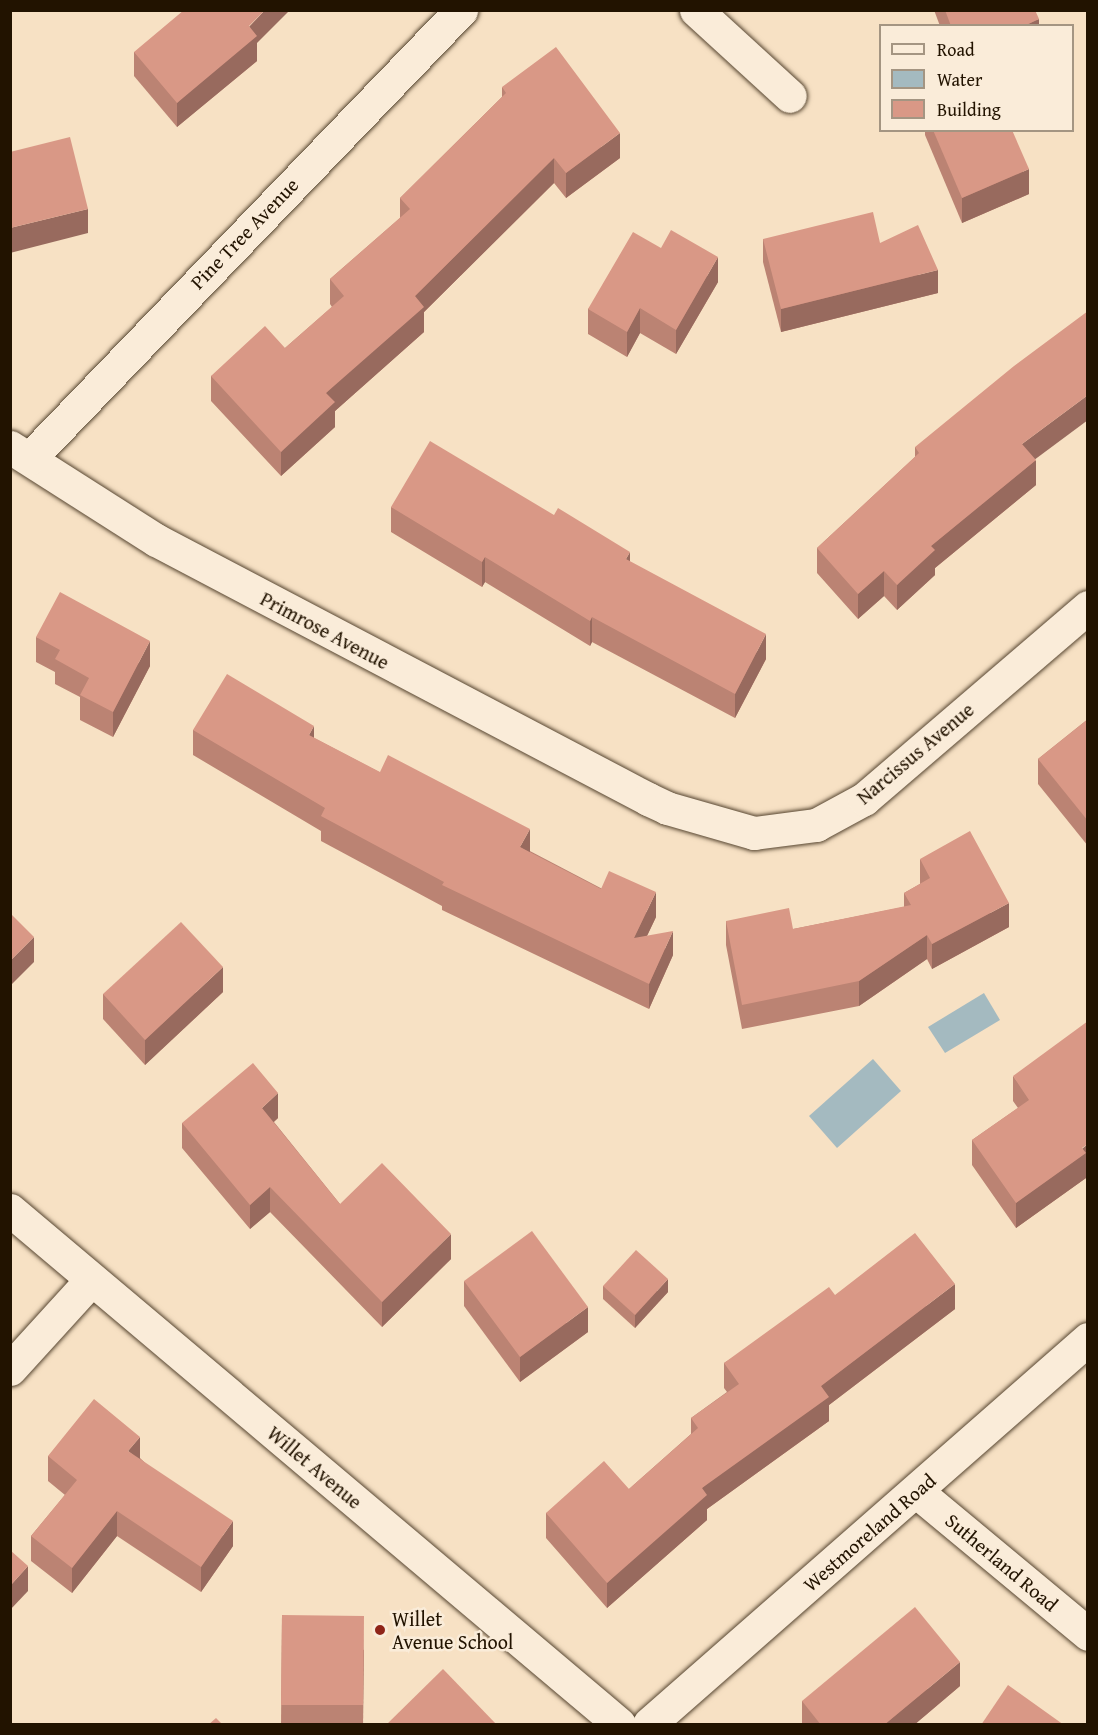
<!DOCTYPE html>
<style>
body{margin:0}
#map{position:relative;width:1098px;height:1735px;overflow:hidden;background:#f7e1c4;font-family:"Gentium Book Plus",serif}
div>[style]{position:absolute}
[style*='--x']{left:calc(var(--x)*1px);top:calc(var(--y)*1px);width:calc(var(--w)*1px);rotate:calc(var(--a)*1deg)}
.water>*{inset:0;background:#a4bac0}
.roads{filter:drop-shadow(0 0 2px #574631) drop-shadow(0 0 2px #574631)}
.minor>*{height:33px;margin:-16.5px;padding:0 16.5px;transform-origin:16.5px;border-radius:16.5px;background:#faecd9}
.wall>*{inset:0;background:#bb8373}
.shaded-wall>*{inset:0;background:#986a5e}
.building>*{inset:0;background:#d99886}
.dots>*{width:16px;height:16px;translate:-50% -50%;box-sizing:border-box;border:3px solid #faecd9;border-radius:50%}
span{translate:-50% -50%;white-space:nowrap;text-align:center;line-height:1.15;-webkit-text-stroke:5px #faecd9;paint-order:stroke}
.street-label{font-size:20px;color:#221300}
.poi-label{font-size:20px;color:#221300}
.left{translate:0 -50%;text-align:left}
.frame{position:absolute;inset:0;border:12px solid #221300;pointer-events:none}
.legend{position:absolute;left:879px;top:24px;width:195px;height:108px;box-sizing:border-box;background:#faecd9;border:2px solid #a49582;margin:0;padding:8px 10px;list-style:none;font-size:18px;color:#221300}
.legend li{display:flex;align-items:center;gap:12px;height:30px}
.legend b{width:30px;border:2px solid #a49582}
</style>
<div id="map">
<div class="water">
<i style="clip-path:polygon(984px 993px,1000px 1020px,945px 1053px,928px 1027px)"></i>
<i style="clip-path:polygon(873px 1059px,901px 1091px,837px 1148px,809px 1116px)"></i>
</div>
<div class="roads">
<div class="minor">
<i style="--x:696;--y:10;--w:127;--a:42.5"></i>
<i style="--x:10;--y:447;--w:173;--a:32.5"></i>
<i style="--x:156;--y:540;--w:556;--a:27.76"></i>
<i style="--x:648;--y:799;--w:21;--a:25"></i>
<i style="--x:667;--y:808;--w:91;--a:16"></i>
<i style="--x:754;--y:833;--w:63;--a:-7.4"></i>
<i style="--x:816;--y:825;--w:55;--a:-28.4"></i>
<i style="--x:864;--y:799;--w:295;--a:-40.6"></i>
<i style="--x:30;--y:458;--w:622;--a:-46.11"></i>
<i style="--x:10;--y:1210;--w:797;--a:40.16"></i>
<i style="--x:10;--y:1369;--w:120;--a:-47.7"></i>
<i style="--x:916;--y:1491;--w:224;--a:39.7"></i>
<i style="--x:649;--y:1724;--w:584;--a:-41.25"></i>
</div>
</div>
<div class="wall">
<i style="clip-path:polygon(934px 10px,1035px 10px,1039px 26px,940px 26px)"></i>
<i style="clip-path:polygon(257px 43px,257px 61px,177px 127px,134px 76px,134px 52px)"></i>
<i style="clip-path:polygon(502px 87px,620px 158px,566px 198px,554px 183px,424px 312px,424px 332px,335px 411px,335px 427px,281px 476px,211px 401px,211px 376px,285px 348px,332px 307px,330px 304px,330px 279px,400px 218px,400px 198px,502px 97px)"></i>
<i style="clip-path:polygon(925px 130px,1012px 130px,1029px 194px,962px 223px,925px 135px)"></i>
<i style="clip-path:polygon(763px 239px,880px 243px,938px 293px,781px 332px,763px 262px)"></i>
<i style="clip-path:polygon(661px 248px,718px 282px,676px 354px,640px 333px,627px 357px,588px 334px,588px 309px)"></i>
<i style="clip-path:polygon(915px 447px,1035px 459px,1036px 485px,935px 568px,935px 575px,897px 610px,884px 596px,858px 619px,817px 573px,817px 548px,915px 457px)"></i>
<i style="clip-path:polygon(391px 507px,630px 562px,766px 659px,735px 718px,592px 642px,590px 646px,485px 582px,482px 587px,391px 532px)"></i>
<i style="clip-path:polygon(36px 637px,150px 666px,113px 737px,80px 720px,80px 697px,55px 684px,55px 672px,36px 662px)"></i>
<i style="clip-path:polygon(1088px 719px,1088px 846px,1038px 784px,1038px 759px)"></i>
<i style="clip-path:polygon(193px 730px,314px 738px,656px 917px,647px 936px,673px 955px,649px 1009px,442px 910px,442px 906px,321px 841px,321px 831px,193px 755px)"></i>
<i style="clip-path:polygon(920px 859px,1009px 927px,932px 969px,927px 959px,859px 1006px,742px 1029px,726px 945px,726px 921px,793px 929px,904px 907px,904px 893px,920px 884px)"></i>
<i style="clip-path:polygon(223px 992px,145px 1065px,103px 1019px,103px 994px)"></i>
<i style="clip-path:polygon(1013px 1076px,1086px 1169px,1086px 1178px,1016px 1228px,972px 1165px,972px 1140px,1018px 1108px,1013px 1101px)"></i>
<i style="clip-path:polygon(278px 1118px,274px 1122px,340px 1204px,451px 1259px,382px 1327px,270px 1212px,250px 1229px,182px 1148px,182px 1123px)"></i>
<i style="clip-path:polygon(464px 1281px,588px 1332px,520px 1382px,464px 1306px)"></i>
<i style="clip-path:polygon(603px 1286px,668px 1292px,635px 1328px,603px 1299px)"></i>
<i style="clip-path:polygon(835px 1295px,955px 1309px,829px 1405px,829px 1421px,707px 1509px,707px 1520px,607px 1608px,546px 1538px,546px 1513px,629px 1489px,691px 1434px,691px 1418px,727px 1392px,724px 1388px,724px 1363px)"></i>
<i style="clip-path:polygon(48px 1456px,140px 1458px,233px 1546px,201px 1592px,117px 1536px,72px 1593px,31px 1561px,31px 1536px,65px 1495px,48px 1481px)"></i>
<i style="clip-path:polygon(282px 1615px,364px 1650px,363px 1725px,281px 1725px)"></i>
<i style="clip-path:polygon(960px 1686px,914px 1725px,802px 1725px,802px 1701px)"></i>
</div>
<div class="shaded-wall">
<i style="clip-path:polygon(265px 10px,290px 10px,257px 43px,257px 61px,177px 127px,177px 103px)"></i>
<i style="clip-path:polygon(1039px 19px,1039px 26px,1024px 26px)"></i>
<i style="clip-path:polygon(620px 133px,620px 158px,566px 198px,566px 173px)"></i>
<i style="clip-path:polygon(554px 158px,554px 183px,424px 312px,424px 332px,335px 411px,335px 427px,281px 476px,281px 452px,326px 393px,415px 296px)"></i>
<i style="clip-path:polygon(1029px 169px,1029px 194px,962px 223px,962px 198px)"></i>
<i style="clip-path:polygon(88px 209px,88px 233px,10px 253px,10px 228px)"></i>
<i style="clip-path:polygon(718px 257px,718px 282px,676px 354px,676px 330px)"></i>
<i style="clip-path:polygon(938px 270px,938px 293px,781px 332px,781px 309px)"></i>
<i style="clip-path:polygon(640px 308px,640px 333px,627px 357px,627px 332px)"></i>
<i style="clip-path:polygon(1088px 395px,1088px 420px,1022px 469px,1022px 444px)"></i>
<i style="clip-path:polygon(1036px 460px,1036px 485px,935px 568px,935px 575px,897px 610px,897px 585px,931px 546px)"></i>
<i style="clip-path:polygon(630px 552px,630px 577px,626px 559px)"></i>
<i style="clip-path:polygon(485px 557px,485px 582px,482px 587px,482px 562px)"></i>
<i style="clip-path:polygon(884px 571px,884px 596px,858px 619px,858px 594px)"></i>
<i style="clip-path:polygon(592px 617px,592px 642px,590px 646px,590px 621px)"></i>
<i style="clip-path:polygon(766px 634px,766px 659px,735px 718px,735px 694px)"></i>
<i style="clip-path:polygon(150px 641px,150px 666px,113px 737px,113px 712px)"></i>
<i style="clip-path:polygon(314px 726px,314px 751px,309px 735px)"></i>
<i style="clip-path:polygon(530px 829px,530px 853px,520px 847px)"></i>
<i style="clip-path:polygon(656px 892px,656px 917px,634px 963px,634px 938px)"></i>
<i style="clip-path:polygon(1009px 903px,1009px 927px,932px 969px,932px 944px)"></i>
<i style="clip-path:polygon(673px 931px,673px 955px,649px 1009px,649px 984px)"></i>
<i style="clip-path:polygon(927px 935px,927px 959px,859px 1006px,859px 981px)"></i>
<i style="clip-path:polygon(34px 937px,34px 962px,10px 986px,10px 961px)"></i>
<i style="clip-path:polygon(223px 967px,223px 992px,145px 1065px,145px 1040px)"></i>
<i style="clip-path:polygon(278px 1093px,278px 1118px,262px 1132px,262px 1108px)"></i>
<i style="clip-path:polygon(1088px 1144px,1088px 1168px,1086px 1169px,1086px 1178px,1016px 1228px,1016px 1203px)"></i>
<i style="clip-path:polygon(270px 1187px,270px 1212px,250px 1229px,250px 1205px)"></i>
<i style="clip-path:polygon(451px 1234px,451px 1259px,382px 1327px,382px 1302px)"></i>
<i style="clip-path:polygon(668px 1279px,668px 1292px,635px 1328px,635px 1315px)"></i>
<i style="clip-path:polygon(955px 1284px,955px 1309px,829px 1405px,829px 1421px,707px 1509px,707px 1520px,607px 1608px,607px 1583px,702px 1488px,821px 1386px)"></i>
<i style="clip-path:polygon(588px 1307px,588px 1332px,520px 1382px,520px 1357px)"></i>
<i style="clip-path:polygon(140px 1437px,140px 1461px,128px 1451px)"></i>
<i style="clip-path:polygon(117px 1511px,117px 1536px,72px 1593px,72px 1568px)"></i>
<i style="clip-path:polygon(233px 1521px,233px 1546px,201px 1592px,201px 1567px)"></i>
<i style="clip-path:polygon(28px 1566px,28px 1591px,10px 1610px,10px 1586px)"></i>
<i style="clip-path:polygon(364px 1616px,364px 1650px,363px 1725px)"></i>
<i style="clip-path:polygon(960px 1662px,960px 1686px,914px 1725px,884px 1725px)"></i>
</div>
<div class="building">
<i style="clip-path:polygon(184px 10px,265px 10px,249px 26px,257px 36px,177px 103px,134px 52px)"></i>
<i style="clip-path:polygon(945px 10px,1035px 10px,1039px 19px,1024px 26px,951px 26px)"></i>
<i style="clip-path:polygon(556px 47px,620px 133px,566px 173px,554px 158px,415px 296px,424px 307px,326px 393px,335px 402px,281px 452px,211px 376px,265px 326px,285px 348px,344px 296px,330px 279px,410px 209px,400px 198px,506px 93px,502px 87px)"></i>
<i style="clip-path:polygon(933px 130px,1012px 130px,1029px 169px,962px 198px)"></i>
<i style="clip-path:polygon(70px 137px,88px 209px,10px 228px,10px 152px)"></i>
<i style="clip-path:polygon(873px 212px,880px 243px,918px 225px,938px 270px,781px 309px,763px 239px)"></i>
<i style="clip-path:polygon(671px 230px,718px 257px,676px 330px,640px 308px,627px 332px,588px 309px,633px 232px,661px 248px)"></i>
<i style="clip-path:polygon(1088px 311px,1088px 395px,1022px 444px,1036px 460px,931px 546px,935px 550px,897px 585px,884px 571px,858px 594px,817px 548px,919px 453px,915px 447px,1014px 366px)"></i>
<i style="clip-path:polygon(430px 441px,554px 515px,558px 508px,630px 552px,626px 559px,766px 634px,735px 694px,592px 617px,590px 621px,485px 557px,482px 562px,391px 507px)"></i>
<i style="clip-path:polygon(60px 592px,150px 641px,113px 712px,80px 695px,89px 678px,55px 659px,60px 650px,36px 637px)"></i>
<i style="clip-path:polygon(227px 674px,314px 726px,309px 735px,380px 772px,388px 755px,530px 829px,520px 847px,601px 889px,609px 871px,656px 892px,634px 938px,673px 931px,649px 984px,442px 885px,444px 882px,321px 816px,325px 808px,193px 730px)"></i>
<i style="clip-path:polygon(1088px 719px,1088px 821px,1038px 759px)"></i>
<i style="clip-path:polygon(970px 831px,1009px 903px,932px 944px,927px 935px,859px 981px,742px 1005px,726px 921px,789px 908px,793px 929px,911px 905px,904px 893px,930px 878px,920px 859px)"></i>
<i style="clip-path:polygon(10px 913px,34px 937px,10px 961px)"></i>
<i style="clip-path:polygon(181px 922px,223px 967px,145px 1040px,103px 994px)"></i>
<i style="clip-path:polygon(1088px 1021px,1088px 1144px,1082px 1148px,1086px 1153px,1016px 1203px,972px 1140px,1029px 1100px,1013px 1076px)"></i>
<i style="clip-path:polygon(253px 1063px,278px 1093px,262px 1108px,340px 1204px,382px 1163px,451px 1234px,382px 1302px,270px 1187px,250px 1205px,182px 1123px)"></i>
<i style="clip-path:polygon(532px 1231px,588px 1307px,520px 1357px,464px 1281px)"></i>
<i style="clip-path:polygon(915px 1233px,955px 1284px,821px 1386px,829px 1397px,702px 1488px,707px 1495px,607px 1583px,546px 1513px,604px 1461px,629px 1489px,698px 1428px,691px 1418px,739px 1384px,724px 1363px,829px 1287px,835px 1295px)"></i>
<i style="clip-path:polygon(636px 1250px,668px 1279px,635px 1315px,603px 1286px)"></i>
<i style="clip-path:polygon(94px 1399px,140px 1437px,128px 1451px,233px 1521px,201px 1567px,117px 1511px,72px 1568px,31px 1536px,77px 1480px,48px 1456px)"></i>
<i style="clip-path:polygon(10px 1550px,28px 1566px,10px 1586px)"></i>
<i style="clip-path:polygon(915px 1607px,960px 1662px,884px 1725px,821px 1725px,802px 1701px)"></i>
<i style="clip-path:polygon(282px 1615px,364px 1616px,363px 1705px,281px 1705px)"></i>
<i style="clip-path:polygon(443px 1669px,497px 1725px,386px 1725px)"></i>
<i style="clip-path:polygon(1008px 1685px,1064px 1725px,981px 1725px)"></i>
<i style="clip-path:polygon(216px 1718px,223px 1725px,208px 1725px)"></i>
</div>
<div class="dots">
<i style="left:380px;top:1630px;background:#8f2418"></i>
</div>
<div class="street-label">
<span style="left:244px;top:233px;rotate:-46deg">Pine Tree Avenue</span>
<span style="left:325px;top:630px;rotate:28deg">Primrose Avenue</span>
<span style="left:915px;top:753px;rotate:-40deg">Narcissus Avenue</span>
<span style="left:315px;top:1467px;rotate:40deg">Willet Avenue</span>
<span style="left:869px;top:1532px;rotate:-41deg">Westmoreland Road</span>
<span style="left:1002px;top:1562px;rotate:40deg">Sutherland Road</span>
</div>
<div class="poi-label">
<span class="left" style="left:392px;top:1630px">Willet<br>Avenue School</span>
</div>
<div class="frame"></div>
<ul class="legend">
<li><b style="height:8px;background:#faecd9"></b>Road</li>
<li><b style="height:16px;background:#a4bac0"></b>Water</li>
<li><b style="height:16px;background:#d99886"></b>Building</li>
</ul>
</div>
